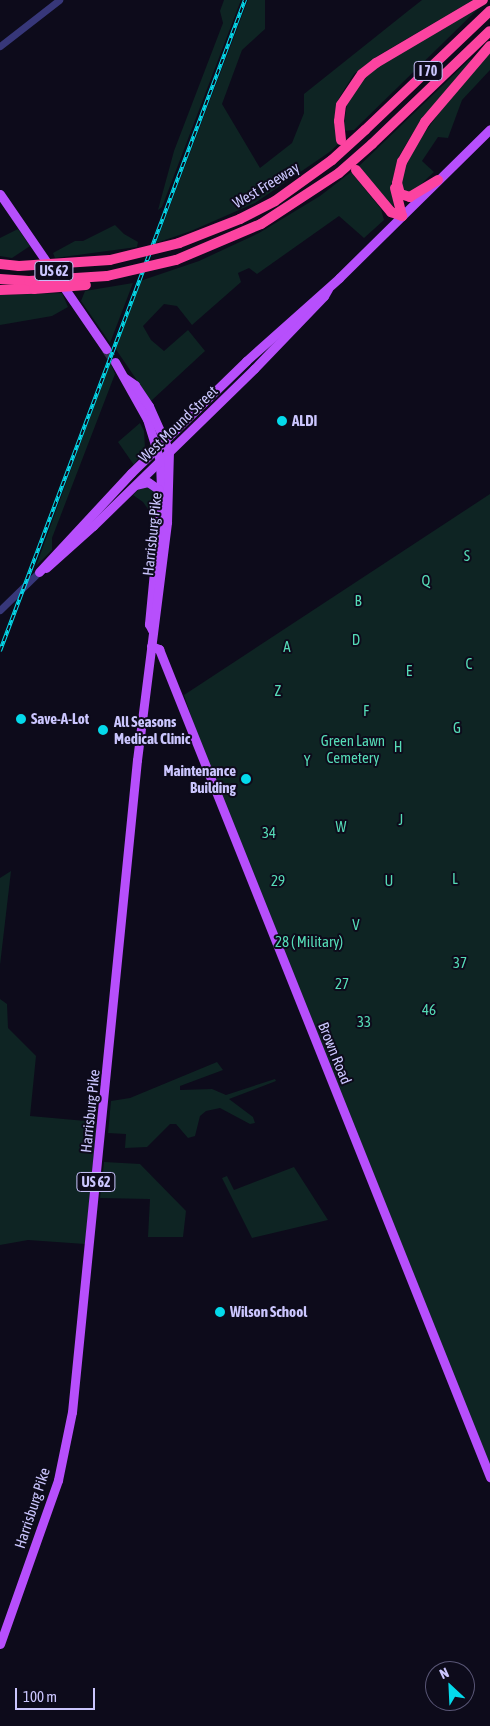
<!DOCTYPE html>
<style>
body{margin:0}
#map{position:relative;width:490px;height:1726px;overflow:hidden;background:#0d0b1b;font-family:"Asap Condensed",sans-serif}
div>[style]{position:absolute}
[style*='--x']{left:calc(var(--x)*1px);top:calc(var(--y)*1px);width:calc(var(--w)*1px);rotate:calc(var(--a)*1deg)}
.green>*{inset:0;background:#0e2423}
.major-tunnel>*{height:9px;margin-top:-4.5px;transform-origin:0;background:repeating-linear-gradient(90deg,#333048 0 9px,transparent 0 13.5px)}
.minor>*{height:7px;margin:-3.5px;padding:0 3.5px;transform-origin:3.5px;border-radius:3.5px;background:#373779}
.major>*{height:9px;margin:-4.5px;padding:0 4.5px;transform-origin:4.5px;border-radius:4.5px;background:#b74ffc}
.highway>*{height:10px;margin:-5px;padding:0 5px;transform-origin:5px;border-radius:5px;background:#fc43a0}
.rail>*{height:4px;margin-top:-2px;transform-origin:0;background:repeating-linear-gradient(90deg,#0d0b1b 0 5.5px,#04daeb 0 11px);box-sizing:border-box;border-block:1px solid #04daeb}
.highway-bridge>*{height:10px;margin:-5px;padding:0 5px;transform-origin:5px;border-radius:5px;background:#fc43a0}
.dots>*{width:14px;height:14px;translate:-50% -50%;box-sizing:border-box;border:2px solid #0d0b1b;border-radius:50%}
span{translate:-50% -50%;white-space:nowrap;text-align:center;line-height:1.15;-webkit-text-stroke:4px #0d0b1b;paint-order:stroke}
.shield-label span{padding:1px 4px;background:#0d0b1b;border:1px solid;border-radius:4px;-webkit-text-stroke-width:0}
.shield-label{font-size:14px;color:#cbc6fe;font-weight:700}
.street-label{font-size:15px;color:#cbc6fe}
.poi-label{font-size:15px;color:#cbc6fe;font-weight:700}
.left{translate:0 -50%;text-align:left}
.right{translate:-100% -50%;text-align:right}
.park-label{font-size:15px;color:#55dbb6}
.north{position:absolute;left:425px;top:1661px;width:50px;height:50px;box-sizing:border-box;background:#0d0b1b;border:1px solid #595676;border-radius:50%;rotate:335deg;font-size:14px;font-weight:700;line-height:20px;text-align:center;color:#cbc6fe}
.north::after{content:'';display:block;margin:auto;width:18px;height:22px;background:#04daeb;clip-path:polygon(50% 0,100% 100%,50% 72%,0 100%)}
.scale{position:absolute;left:15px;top:1688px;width:80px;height:22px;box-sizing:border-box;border:2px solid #cbc6fe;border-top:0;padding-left:6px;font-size:15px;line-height:18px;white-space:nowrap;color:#cbc6fe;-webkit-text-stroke:4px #0d0b1b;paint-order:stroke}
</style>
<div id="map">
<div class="green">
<div style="clip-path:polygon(224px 0,241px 0,162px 207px,158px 210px,174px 151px,223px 23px,220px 11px)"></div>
<div style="clip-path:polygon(248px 0,265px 0,265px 29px,242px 50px,222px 104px,260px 168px,292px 143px,304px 113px,304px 94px,408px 11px,422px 0,473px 0,379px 55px,354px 74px,339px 98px,334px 120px,338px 144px,331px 151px,255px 203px,191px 231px,156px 243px)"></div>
<div style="clip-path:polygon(486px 1px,354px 130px,343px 131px,348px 98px,365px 75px)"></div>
<div style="clip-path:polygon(490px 52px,490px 70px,462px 100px,448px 138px,438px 137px,422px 161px,434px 172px,416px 189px,409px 193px,401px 190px,401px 176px,413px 149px,447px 102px)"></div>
<div style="clip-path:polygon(470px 59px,472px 61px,414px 131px,399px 156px,391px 186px,394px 207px,358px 167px)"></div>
<div style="clip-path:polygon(351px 172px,381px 209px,384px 220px,364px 238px,339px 216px,257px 274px,249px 268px,238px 273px,241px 282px,192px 325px,177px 306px,164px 304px,143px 326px,151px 340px,164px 351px,188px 330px,205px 351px,151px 401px,115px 348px,140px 281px,199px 261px,259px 233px,320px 196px)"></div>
<div style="clip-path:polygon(115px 225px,124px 234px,138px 242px,137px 247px,55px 258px,53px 253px,75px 241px,83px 241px)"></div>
<div style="clip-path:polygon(18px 229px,30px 246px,12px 258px,0 256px,0 238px)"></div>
<div style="clip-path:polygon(133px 283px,110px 343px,81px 301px,85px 291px)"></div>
<div style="clip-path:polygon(62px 293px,68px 307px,52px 316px,0 325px,0 295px)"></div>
<div style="clip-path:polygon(110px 362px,115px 374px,52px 538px,52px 550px,36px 566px)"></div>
<div style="clip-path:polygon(140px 423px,144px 431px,145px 448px,134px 465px,118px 442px)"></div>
<div style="clip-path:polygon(149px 485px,158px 497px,155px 519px,143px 502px,133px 495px,140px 488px)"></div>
<div style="clip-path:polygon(490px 494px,490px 1468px,200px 743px,184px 695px)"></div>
<div style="clip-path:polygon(11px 871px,0 965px,0 878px)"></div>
<div style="clip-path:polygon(0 999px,7px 1004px,8px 1028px,36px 1056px,30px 1116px,97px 1122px,85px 1244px,28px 1240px,0 1245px)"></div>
<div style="clip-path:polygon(217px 1062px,223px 1070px,180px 1086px,180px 1090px,212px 1089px,226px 1095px,275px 1079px,276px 1081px,229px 1099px,253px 1117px,255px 1123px,250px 1124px,220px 1108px,206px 1111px,200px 1116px,195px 1136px,188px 1138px,176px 1124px,170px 1124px,147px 1147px,125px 1148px,126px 1134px,108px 1133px,111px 1101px,130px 1098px)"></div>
<div style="clip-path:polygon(104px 1162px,140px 1164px,186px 1211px,183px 1237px,148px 1237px,150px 1199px,100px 1198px)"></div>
<div style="clip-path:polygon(294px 1167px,328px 1220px,252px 1238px,222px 1178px,227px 1176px,234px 1190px)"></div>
</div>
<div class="major-tunnel">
<div style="--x:106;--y:349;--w:16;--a:55"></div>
</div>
<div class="minor">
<div style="--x:0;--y:46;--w:75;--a:-37.9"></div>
<div style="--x:0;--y:610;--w:54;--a:-44.3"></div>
</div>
<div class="major">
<div style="--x:0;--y:194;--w:188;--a:55.6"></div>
<div style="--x:115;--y:362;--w:65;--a:60.7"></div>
<div style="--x:147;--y:419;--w:44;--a:72.8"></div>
<div style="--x:160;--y:461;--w:38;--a:88"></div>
<div style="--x:161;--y:499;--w:126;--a:95.5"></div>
<div style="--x:149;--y:624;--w:7;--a:63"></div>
<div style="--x:136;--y:485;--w:12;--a:-14"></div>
<div style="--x:148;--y:482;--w:12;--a:35"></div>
<div style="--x:158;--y:489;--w:7;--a:74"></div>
<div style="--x:46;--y:568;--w:63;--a:-41.8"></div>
<div style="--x:93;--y:526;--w:225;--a:-44.3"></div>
<div style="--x:254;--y:369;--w:101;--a:-46.2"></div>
<div style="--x:324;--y:296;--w:8;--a:-60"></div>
<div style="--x:39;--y:572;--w:135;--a:-47.1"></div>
<div style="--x:131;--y:473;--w:161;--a:-44.2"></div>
<div style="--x:246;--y:361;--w:125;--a:-41.7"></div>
<div style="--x:339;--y:278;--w:212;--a:-44.6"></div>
<div style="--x:151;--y:646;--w:9;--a:21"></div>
<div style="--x:159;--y:649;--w:892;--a:68.21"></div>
<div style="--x:0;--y:1644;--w:174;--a:-70.5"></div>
<div style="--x:58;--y:1480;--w:69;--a:-78.4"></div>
<div style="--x:72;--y:1412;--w:655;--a:-84.31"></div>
<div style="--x:137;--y:760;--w:240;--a:-82.8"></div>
<div style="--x:167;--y:522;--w:71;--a:-88.4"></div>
<div style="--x:169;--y:451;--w:49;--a:-114"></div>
<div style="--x:149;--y:406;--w:25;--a:-124"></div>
<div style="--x:135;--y:385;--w:12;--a:-145"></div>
</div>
<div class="highway">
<div style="--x:365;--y:130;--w:173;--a:-43.6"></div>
<div style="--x:341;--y:140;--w:19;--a:-96"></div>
<div style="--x:339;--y:121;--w:16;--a:-83"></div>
<div style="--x:341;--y:105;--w:37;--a:-56"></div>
<div style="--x:362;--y:74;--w:18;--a:-38"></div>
<div style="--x:376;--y:63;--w:124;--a:-30.5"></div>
<div style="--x:372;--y:144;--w:163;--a:-43.8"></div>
<div style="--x:356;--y:170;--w:55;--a:50.2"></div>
<div style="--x:391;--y:212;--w:12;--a:20"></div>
<div style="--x:438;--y:180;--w:33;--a:149"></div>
<div style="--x:410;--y:197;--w:10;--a:-163"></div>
<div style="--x:400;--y:194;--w:11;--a:-105"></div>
<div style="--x:397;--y:183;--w:22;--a:-77"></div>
<div style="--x:402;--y:162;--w:46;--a:-60.1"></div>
<div style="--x:425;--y:122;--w:100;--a:-49.5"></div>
<div style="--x:395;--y:188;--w:29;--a:76"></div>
<div style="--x:179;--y:243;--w:66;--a:-21.5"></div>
<div style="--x:240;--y:219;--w:39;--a:-27"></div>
<div style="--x:275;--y:201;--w:70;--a:-35.7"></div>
<div style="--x:176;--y:260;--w:92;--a:-23"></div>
<div style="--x:261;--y:224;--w:93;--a:-33.2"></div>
<div style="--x:0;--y:264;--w:19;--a:6"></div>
<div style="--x:0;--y:279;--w:29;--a:4"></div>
<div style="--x:0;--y:290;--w:34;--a:-2"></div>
</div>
<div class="rail">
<div style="--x:0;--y:651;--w:696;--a:-69.38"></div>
</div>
<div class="highway-bridge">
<div style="--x:332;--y:160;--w:45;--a:-42.3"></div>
<div style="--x:339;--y:173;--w:44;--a:-41.3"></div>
<div style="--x:19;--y:266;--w:91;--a:-3.8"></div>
<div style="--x:110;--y:260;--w:71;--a:-13.8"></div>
<div style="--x:29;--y:281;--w:78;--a:-3.7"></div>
<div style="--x:107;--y:276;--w:71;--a:-13.1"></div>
<div style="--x:34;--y:289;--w:52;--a:-4.4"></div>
</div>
<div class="dots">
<div style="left:282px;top:421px;background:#04daeb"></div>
<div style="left:21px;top:719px;background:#04daeb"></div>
<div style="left:103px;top:730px;background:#04daeb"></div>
<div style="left:246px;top:779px;background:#04daeb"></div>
<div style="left:220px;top:1312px;background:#04daeb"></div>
</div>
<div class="shield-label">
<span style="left:428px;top:71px">I 70</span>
<span style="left:54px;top:271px">US 62</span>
<span style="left:96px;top:1182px">US 62</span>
</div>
<div class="street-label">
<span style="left:266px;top:185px;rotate:-31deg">West Freeway</span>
<span style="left:178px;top:424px;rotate:-44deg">West Mound Street</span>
<span style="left:152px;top:534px;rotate:-84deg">Harrisburg Pike</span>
<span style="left:335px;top:1053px;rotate:68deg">Brown Road</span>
<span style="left:90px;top:1111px;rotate:-84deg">Harrisburg Pike</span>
<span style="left:32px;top:1508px;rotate:-72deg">Harrisburg Pike</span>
</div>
<div class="poi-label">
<span class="left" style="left:292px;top:421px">ALDI</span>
<span class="left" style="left:31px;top:719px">Save-A-Lot</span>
<span class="left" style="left:114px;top:730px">All Seasons<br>Medical Clinic</span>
<span class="right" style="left:236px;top:779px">Maintenance<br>Building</span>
<span class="left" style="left:230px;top:1312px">Wilson School</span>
</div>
<div class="park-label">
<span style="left:467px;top:556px">S</span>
<span style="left:426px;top:581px">Q</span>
<span style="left:358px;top:601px">B</span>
<span style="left:356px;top:640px">D</span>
<span style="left:287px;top:647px">A</span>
<span style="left:469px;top:664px">C</span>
<span style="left:409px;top:671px">E</span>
<span style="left:278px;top:691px">Z</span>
<span style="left:366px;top:711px">F</span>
<span style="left:457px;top:728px">G</span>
<span style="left:353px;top:749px">Green Lawn<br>Cemetery</span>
<span style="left:398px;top:747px">H</span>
<span style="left:307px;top:761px">Y</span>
<span style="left:401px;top:820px">J</span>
<span style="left:341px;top:827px">W</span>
<span style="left:269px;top:833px">34</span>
<span style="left:455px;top:879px">L</span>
<span style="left:278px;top:881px">29</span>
<span style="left:389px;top:881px">U</span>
<span style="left:356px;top:925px">V</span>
<span style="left:309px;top:942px">28 ( Military)</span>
<span style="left:460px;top:963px">37</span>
<span style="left:342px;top:984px">27</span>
<span style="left:429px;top:1010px">46</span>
<span style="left:364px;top:1022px">33</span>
</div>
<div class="north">N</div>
<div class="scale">100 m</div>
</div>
